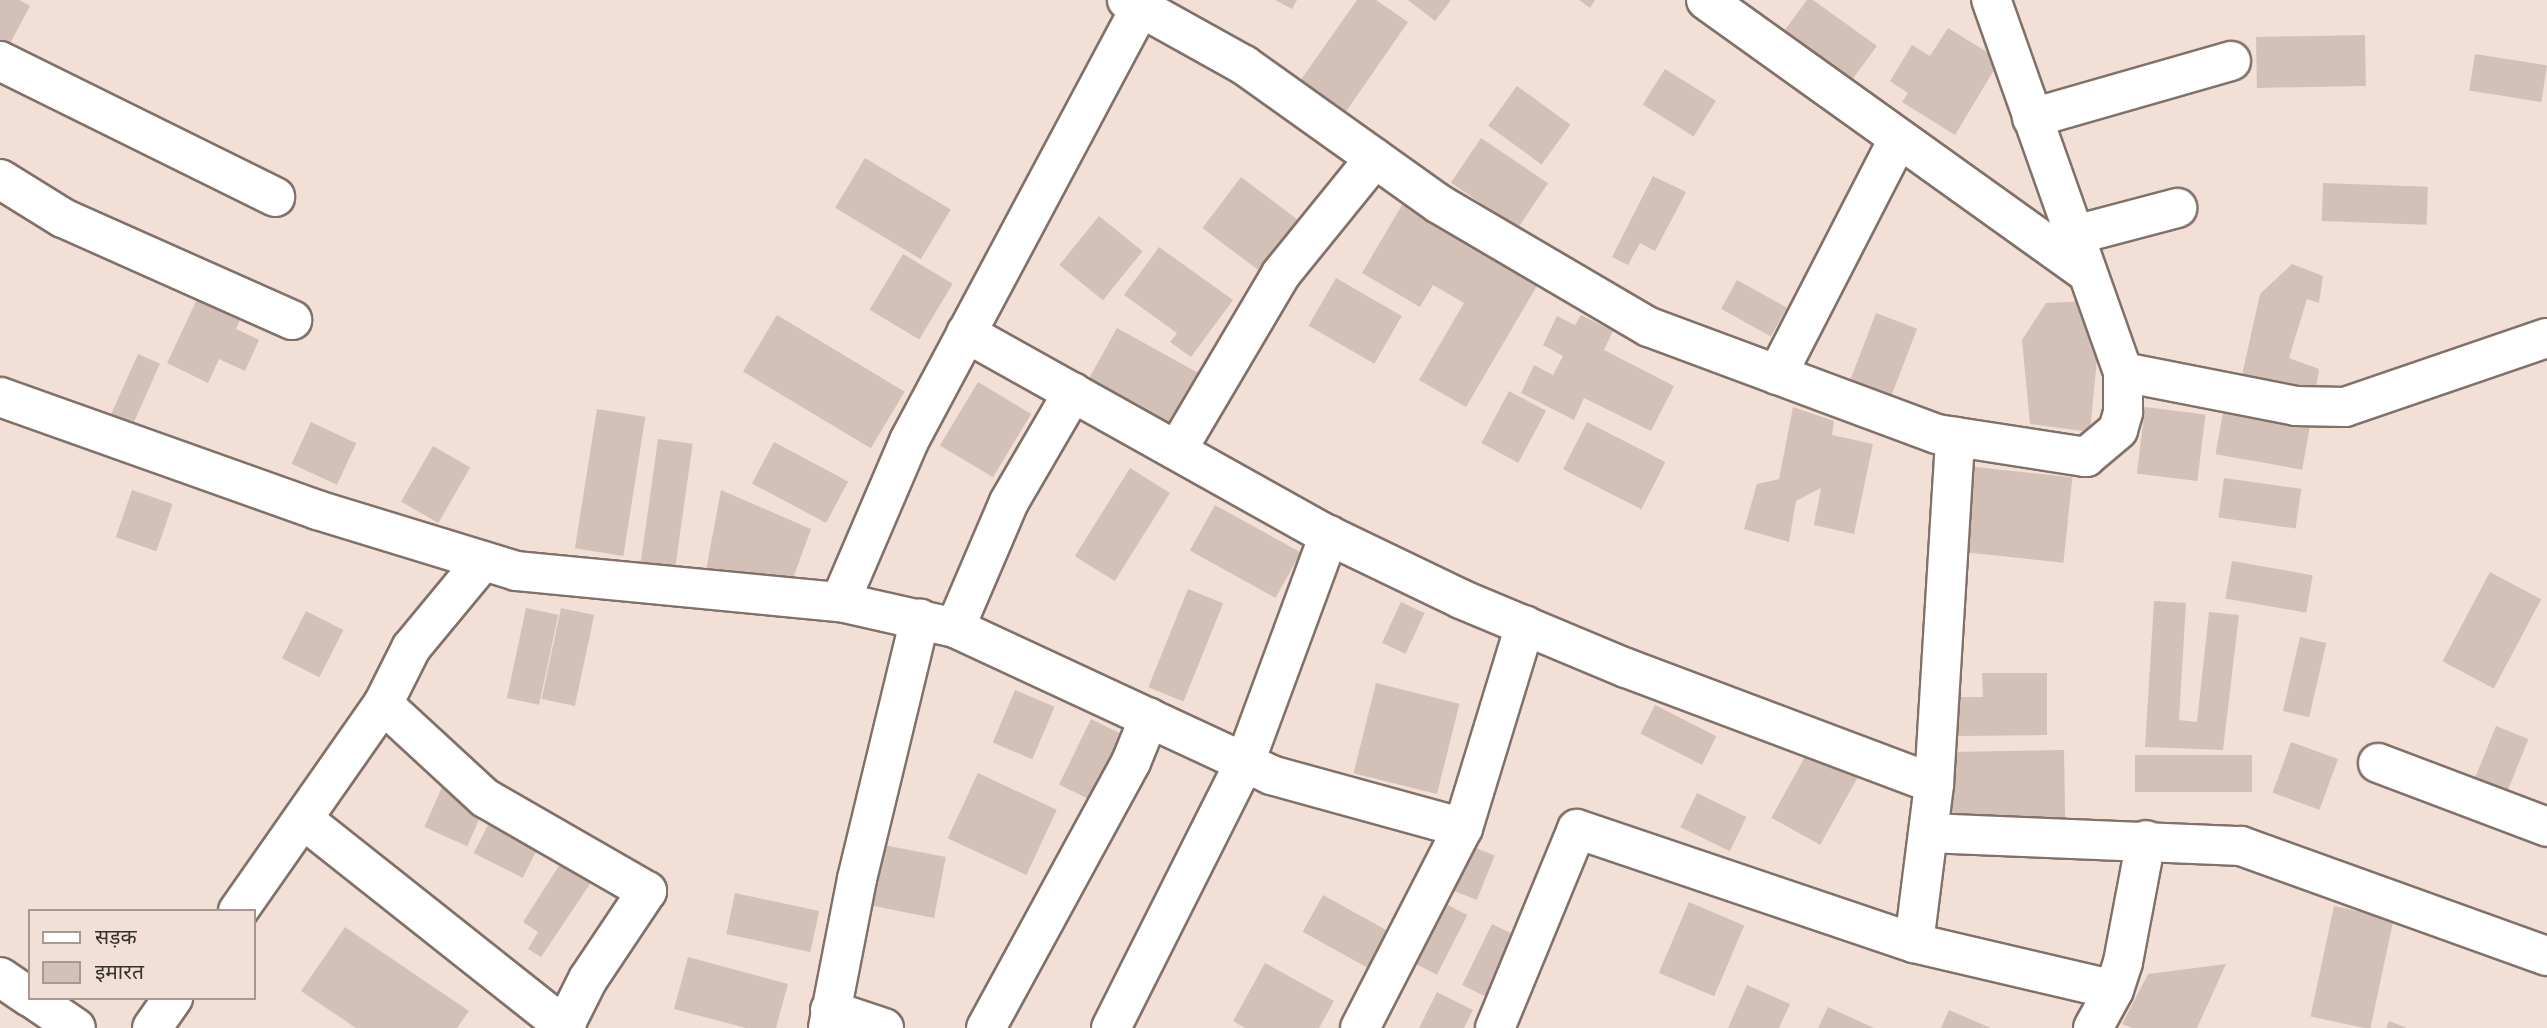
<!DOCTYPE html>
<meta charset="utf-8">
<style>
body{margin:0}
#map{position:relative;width:2547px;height:1028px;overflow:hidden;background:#f2e0d6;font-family:"Golos Text","Noto Sans Devanagari",sans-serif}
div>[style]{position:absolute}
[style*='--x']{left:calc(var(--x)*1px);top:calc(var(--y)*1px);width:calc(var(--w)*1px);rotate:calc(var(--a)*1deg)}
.building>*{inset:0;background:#d3c1b7;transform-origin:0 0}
.roads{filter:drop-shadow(2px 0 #817269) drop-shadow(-2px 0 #817269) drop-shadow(0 2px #817269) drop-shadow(0 -2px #817269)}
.minor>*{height:38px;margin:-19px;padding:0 19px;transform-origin:19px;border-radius:19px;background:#fff}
span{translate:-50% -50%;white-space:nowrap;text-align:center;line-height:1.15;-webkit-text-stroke:6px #f2e0d6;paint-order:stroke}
.legend{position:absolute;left:28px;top:909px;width:228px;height:91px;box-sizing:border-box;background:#f2e0d6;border:2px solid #a79992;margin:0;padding:9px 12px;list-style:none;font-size:21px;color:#362f2b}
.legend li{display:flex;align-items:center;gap:14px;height:35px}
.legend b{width:35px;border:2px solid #a79992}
</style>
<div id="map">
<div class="building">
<div style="clip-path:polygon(0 0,19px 0,30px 6px,7px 49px,0 45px)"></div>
<div style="clip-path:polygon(1275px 0,1297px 0,1292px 9px)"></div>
<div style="clip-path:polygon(1357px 0,1376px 0,1408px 22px,1345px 113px,1300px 81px)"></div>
<div style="clip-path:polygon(1408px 0,1451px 0,1435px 21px)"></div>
<div style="clip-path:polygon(1579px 0,1595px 0,1590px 8px)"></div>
<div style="clip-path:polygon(1807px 0,1813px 0,1877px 46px,1846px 88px,1779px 38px)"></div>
<div style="clip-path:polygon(1948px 28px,2000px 60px,1955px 135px,1902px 102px,1908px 93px,1890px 81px,1912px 45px,1930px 56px)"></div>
<div style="left:2365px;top:35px;width:51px;height:109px;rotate:89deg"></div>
<div style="left:2475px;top:54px;width:73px;height:37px;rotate:9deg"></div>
<div style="left:1665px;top:69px;width:60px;height:42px;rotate:32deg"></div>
<div style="left:1517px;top:86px;width:66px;height:49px;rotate:36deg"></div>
<div style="left:1481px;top:138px;width:81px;height:54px;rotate:34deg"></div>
<div style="left:865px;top:158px;width:100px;height:58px;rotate:31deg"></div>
<div style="clip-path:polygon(1653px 176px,1686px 192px,1655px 251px,1640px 243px,1628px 265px,1612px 257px)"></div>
<div style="left:1241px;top:177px;width:78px;height:64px;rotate:37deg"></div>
<div style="left:2323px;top:183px;width:105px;height:38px;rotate:2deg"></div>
<div style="clip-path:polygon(1409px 193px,1545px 272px,1466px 407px,1419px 380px,1464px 303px,1433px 285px,1420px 307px,1362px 273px)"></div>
<div style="left:1099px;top:216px;width:56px;height:63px;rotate:39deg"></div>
<div style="clip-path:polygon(1159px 247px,1233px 300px,1191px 357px,1170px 342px,1177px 333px,1124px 295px)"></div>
<div style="left:903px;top:254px;width:58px;height:65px;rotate:31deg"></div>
<div style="clip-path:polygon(2292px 264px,2323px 276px,2319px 303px,2307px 299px,2289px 358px,2319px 369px,2315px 396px,2241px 380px,2260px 294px)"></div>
<div style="left:1336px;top:278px;width:76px;height:55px;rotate:30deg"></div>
<div style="left:1737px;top:280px;width:57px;height:33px;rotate:29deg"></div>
<div style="clip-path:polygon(200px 293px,243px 313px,236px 329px,259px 340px,245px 371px,219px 359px,208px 383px,167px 363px)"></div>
<div style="clip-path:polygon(2085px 301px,2098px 348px,2090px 432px,2030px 424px,2022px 340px,2046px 303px)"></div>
<div style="left:1876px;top:313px;width:44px;height:81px;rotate:21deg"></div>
<div style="left:777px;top:315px;width:149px;height:66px;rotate:31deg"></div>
<div style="clip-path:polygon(1581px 315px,1613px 331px,1604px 350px,1674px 386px,1651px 431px,1584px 398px,1574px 420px,1521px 393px,1534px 365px,1553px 375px,1563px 356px,1543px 345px,1557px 316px,1575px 325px)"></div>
<div style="left:1117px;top:328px;width:95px;height:65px;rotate:29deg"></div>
<div style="left:138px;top:354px;width:24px;height:71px;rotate:24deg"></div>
<div style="left:978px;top:382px;width:62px;height:74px;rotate:31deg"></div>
<div style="left:1509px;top:391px;width:42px;height:59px;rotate:28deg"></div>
<div style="clip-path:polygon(1793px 407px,1834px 421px,1832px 435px,1873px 444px,1854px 534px,1814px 525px,1821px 488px,1796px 501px,1789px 542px,1744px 529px,1757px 484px,1779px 479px)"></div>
<div style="left:2145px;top:407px;width:61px;height:67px;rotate:7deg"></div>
<div style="left:597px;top:409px;width:49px;height:141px;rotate:9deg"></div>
<div style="left:2223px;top:412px;width:88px;height:43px;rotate:10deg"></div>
<div style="left:311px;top:422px;width:50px;height:46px;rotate:25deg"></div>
<div style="left:1587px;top:422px;width:88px;height:53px;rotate:27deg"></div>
<div style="left:658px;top:439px;width:35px;height:124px;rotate:8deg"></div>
<div style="left:774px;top:442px;width:84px;height:47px;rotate:28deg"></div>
<div style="left:433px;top:446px;width:43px;height:64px;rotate:30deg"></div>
<div style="left:1966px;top:466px;width:107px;height:86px;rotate:6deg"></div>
<div style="left:1130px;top:468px;width:47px;height:104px;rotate:32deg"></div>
<div style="left:2224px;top:478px;width:78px;height:40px;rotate:8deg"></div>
<div style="left:132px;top:490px;width:43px;height:50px;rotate:19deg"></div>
<div style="clip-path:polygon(721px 490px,811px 529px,791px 584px,705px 576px)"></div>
<div style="left:1215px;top:505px;width:98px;height:52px;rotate:29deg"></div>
<div style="left:2232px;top:561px;width:82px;height:38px;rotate:10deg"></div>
<div style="left:2490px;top:572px;width:58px;height:101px;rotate:28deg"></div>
<div style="left:1188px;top:589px;width:38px;height:106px;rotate:22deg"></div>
<div style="clip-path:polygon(2154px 601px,2186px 603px,2179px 720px,2197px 722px,2209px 612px,2239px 615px,2223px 750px,2145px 747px)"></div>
<div style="left:1401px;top:602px;width:26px;height:45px;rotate:25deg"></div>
<div style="left:526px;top:608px;width:33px;height:92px;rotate:12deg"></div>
<div style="left:561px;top:608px;width:34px;height:93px;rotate:12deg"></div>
<div style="left:306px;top:611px;width:42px;height:53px;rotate:27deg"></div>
<div style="left:2300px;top:637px;width:27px;height:76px;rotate:13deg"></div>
<div style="clip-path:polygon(1982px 673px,2047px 673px,2047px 735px,1958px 736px,1958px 697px,1983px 697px)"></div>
<div style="left:1376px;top:683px;width:86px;height:93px;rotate:14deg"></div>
<div style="left:1015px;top:690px;width:43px;height:57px;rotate:23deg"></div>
<div style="left:1655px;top:705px;width:69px;height:32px;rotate:27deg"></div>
<div style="left:1091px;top:719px;width:41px;height:73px;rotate:26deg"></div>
<div style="left:2496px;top:726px;width:35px;height:66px;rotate:22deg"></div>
<div style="left:2291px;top:742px;width:50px;height:54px;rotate:20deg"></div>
<div style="left:1811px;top:746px;width:56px;height:82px;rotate:29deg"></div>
<div style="left:2064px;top:750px;width:76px;height:116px;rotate:89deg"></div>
<div style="left:2252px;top:755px;width:37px;height:117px;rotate:90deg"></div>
<div style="left:978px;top:773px;width:87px;height:72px;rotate:25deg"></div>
<div style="left:443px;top:785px;width:47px;height:46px;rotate:24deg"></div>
<div style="left:1697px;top:793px;width:55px;height:38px;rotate:26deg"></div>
<div style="left:495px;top:811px;width:55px;height:47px;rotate:27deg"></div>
<div style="left:1466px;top:844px;width:31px;height:48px;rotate:22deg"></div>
<div style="left:884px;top:845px;width:63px;height:62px;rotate:11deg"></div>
<div style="clip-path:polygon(562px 861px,592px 881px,541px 957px,528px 949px,538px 932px,523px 922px)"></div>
<div style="left:735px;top:893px;width:86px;height:42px;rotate:12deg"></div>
<div style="left:1323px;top:895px;width:81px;height:42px;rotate:29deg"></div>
<div style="left:1438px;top:900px;width:33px;height:67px;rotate:27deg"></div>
<div style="left:1689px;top:902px;width:60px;height:77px;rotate:23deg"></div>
<div style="left:2334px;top:906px;width:61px;height:113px;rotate:12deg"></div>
<div style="left:1492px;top:924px;width:32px;height:68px;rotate:26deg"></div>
<div style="clip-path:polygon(345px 927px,469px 1011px,457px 1028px,356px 1028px,301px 991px)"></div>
<div style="clip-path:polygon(688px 957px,788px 984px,776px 1028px,746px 1028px,674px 1009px)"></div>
<div style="clip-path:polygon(1265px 963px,1334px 1001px,1319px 1028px,1245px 1028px,1233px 1021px)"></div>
<div style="clip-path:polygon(2226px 964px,2197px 1028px,2132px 1028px,2122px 1024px,2148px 974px)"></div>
<div style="clip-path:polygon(1747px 985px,1790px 1004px,1779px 1028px,1728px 1028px)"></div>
<div style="clip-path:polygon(1437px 992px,1473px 1010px,1464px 1028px,1419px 1028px)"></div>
<div style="clip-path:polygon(1828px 1007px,1874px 1028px,1818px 1028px)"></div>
<div style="clip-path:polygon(1949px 1010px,1991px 1028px,1941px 1028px)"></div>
<div style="clip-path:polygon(2389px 1021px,2407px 1028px,2386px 1028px)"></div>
</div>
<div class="roads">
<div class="minor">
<div style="--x:1127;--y:0;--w:134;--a:29.1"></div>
<div style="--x:1244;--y:65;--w:239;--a:35.5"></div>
<div style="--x:1439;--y:204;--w:243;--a:30.4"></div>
<div style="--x:1649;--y:327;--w:307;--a:20.4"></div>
<div style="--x:1937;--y:434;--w:151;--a:8.8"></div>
<div style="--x:2086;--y:457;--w:42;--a:-40.2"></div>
<div style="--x:2118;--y:430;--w:19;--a:-74"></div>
<div style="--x:2123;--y:412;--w:40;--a:-90"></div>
<div style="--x:2123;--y:372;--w:395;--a:-109.5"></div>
<div style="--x:1706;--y:0;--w:466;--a:35.6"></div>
<div style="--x:0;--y:61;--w:307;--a:26.3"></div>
<div style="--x:2032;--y:118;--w:207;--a:-16"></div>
<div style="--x:0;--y:179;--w:74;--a:31.8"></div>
<div style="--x:63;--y:218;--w:251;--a:24"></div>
<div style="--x:2071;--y:236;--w:110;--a:-14.8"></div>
<div style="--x:966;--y:333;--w:406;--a:29.2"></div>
<div style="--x:1320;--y:531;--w:157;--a:25.7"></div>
<div style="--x:1461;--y:599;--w:179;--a:22.7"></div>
<div style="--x:1626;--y:668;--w:329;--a:20.6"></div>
<div style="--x:2123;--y:372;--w:176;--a:11.1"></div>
<div style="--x:2296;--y:406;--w:49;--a:1.2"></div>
<div style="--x:2345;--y:407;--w:213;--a:-18.9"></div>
<div style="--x:1777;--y:375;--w:264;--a:-62.8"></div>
<div style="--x:0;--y:397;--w:337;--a:19.6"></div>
<div style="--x:317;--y:510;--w:208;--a:17"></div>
<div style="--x:516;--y:571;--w:325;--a:5.5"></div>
<div style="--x:840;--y:602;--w:118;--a:12.7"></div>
<div style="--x:955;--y:628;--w:349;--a:24.9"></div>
<div style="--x:1271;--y:775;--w:199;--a:15.4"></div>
<div style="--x:1177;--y:450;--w:204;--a:-59.4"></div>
<div style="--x:1281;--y:274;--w:149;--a:-51"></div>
<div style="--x:840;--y:602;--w:175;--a:-66.8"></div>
<div style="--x:909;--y:441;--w:492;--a:-61.9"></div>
<div style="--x:955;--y:628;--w:137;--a:-66.8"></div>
<div style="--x:1009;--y:502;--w:127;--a:-59.8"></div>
<div style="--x:383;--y:704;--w:139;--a:42.7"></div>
<div style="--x:485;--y:798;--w:187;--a:29.9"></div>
<div style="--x:647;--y:891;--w:106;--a:123.8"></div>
<div style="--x:588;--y:979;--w:54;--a:116.6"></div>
<div style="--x:2378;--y:763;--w:181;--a:20.7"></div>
<div style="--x:304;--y:820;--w:335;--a:38.4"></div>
<div style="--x:1929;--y:833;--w:312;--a:2.4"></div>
<div style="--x:2241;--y:846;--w:325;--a:19.8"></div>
<div style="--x:238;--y:911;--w:253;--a:-55"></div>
<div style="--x:383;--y:704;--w:63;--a:-63.4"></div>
<div style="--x:411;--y:648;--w:113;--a:-50.4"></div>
<div style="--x:1914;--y:943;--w:160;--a:-82.8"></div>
<div style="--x:1934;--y:784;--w:348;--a:-86.5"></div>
<div style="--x:0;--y:977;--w:36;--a:34"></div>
<div style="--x:32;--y:998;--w:53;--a:34.3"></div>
<div style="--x:830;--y:1010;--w:57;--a:18.4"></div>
<div style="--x:152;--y:1028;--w:37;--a:-55"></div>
<div style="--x:828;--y:1028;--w:152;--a:-79"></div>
<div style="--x:857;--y:879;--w:268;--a:-76.4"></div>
<div style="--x:986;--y:1028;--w:303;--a:-61.4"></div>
<div style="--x:1131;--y:762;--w:48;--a:-67.8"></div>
<div style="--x:1111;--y:1028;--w:298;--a:-63.3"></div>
<div style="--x:1245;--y:762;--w:242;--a:-69.7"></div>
<div style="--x:1360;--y:1028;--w:225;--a:-62.8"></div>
<div style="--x:1463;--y:828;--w:212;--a:-73"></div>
<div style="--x:1495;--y:1028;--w:215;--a:-67.6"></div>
<div style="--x:1577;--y:829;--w:356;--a:18.7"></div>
<div style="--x:1914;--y:943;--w:205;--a:13.2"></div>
<div style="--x:2093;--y:1028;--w:43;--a:-61.1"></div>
<div style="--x:2114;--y:990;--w:29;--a:-72"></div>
<div style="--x:2123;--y:962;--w:124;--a:-79.3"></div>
</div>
</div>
<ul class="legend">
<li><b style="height:9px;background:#fff"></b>सड़क</li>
<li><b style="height:19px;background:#d3c1b7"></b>इमारत</li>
</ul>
</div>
